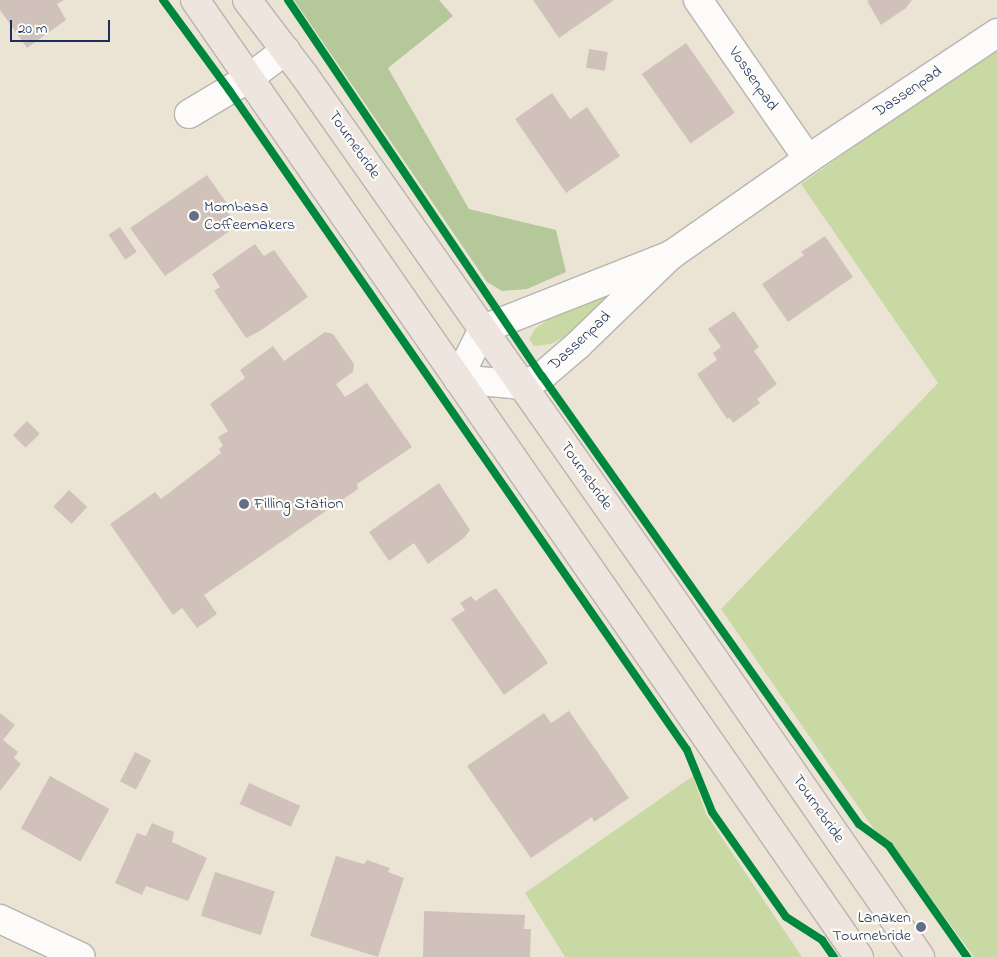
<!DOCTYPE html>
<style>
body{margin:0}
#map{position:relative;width:997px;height:957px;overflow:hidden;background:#ebe4d5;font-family:"Indie Flower",sans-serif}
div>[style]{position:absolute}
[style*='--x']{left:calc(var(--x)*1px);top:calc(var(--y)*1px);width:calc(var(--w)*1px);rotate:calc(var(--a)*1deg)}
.green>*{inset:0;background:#c8d9a3}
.forest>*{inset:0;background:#b5c89a}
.building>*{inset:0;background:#d0c2ba;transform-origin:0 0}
.roads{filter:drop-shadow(1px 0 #b7b4b0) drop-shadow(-1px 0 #b7b4b0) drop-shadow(0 1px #b7b4b0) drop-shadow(0 -1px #b7b4b0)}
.minor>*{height:28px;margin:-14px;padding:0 14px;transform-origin:14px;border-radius:14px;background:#fcfbf9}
.major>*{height:28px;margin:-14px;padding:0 14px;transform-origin:14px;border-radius:14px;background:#eee6de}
.cycleway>*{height:8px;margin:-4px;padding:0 4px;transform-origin:4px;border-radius:4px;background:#00873e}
.dots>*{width:14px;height:14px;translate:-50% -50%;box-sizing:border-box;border:2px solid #fdfcf7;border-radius:50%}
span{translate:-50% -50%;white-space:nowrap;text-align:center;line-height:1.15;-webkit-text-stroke:4.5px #fdfcf7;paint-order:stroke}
.street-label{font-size:16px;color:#1b2f5e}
.poi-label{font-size:16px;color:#1b2f5e}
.left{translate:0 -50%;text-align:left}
.right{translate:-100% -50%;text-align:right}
.scale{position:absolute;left:10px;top:20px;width:100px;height:22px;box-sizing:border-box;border:2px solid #1b2f5e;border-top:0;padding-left:6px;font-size:15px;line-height:18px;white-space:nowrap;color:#1b2f5e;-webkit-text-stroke:4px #fdfcf7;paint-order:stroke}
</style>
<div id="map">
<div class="green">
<div style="clip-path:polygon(997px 46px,997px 957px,974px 957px,892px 845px,873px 828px,721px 609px,938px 383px,801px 184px)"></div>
<div style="clip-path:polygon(612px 291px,613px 297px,574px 332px,551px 344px,534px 346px,529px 339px,535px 329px,556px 314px)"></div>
<div style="clip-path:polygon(693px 776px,706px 814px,802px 957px,565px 957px,525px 893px)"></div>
</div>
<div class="forest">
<div style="clip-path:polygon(294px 0,439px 0,453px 16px,388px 68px,469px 209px,556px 230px,566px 272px,527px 289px,502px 291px,487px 282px)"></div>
</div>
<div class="building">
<div style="clip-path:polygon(0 0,64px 0,57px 4px,66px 20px,27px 48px,0 10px)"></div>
<div style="clip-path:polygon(533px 0,614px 0,559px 38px)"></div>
<div style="clip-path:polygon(869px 0,912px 0,906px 8px,881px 25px,867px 1px)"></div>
<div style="left:686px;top:43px;width:85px;height:54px;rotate:55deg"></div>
<div style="left:589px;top:49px;width:19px;height:19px;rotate:9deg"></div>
<div style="clip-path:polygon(552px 93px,570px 119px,587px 107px,620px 156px,566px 193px,515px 119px)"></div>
<div style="clip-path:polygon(207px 175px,230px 208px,227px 211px,237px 226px,165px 276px,130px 228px)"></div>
<div style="left:120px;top:227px;width:30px;height:14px;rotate:56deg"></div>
<div style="clip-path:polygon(825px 236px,853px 277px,788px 322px,762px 284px,804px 255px,801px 252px)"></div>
<div style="clip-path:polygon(255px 244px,264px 256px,274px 250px,308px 297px,260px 331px,246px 338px,214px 291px,220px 287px,212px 274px)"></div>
<div style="clip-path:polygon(734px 311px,759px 347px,754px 351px,777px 384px,757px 399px,760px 403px,733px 423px,730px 418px,727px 419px,697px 374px,717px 360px,713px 353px,721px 347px,708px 329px)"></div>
<div style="clip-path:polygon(325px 332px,333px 334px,354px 364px,353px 372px,336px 384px,345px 397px,367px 383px,412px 447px,357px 484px,358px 489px,204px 595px,217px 614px,197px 628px,182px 608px,173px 615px,110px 524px,155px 492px,161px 499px,221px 453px,219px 449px,223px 446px,218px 437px,228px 431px,210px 404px,245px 378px,240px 370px,273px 346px,284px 361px)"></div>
<div style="left:27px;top:421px;width:18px;height:20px;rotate:45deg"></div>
<div style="clip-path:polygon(439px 483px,470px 530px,464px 538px,428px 564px,414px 543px,389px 561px,369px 532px)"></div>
<div style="left:69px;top:490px;width:25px;height:23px;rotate:43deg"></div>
<div style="clip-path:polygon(496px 588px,548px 663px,504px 695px,451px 619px,465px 610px,460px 603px,471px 596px,475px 601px)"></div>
<div style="clip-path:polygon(569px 711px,629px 798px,594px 822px,592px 817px,531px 858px,467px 766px,544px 713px,551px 723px)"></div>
<div style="clip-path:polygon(0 713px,15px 725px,3px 740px,18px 752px,14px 758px,21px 764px,0 791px)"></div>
<div style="left:135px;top:752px;width:18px;height:33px;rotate:27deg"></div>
<div style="left:50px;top:776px;width:68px;height:60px;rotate:29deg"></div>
<div style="left:249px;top:783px;width:56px;height:23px;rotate:24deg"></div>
<div style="clip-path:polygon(152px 823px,174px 832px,172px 842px,207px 858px,188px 901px,146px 886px,142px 895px,115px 883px,137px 833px,146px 836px)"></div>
<div style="clip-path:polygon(336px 856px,364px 864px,367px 860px,390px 868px,388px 872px,404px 878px,378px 957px,310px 936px)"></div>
<div style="left:215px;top:872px;width:63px;height:46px;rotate:18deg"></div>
<div style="clip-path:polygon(424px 911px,525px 915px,524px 929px,531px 929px,530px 957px,423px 957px)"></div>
</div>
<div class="roads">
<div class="minor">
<div style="--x:698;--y:0;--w:193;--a:55.3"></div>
<div style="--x:189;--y:114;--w:70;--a:-31"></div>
<div style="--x:249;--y:78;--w:46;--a:-37.1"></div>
<div style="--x:671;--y:255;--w:202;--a:158.5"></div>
<div style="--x:483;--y:329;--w:56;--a:116.6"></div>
<div style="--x:458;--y:379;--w:64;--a:5.4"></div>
<div style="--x:522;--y:385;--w:22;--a:-24"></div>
<div style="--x:542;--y:376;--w:48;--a:-40.7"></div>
<div style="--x:578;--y:345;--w:129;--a:-44.1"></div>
<div style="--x:671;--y:255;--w:167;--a:-35"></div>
<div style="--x:808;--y:159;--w:227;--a:-33.7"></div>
<div style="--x:0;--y:919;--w:89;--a:25.1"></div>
</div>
<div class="major">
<div style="--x:195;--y:0;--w:1165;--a:55.25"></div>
<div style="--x:247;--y:0;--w:94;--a:52.8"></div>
<div style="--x:304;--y:75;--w:610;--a:54.88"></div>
<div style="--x:655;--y:574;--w:466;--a:55.3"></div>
</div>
</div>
<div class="cycleway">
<div style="--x:163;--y:0;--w:112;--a:53.7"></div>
<div style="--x:229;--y:90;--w:803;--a:55.24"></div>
<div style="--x:687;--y:750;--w:67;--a:68"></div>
<div style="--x:712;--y:812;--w:128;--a:54.8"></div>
<div style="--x:786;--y:917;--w:43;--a:32.6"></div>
<div style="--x:822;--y:940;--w:21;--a:55"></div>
<div style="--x:288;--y:0;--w:454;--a:56"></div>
<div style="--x:542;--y:376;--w:549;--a:54.72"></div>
<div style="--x:859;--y:824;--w:37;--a:36"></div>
<div style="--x:889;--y:846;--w:136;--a:54.9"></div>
</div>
<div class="dots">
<div style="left:194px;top:216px;background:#646e88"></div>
<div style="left:244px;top:504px;background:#646e88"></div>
<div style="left:921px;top:927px;background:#646e88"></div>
</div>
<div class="street-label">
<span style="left:753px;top:79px;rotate:55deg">Vossenpad</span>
<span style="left:908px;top:92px;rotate:-34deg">Dassenpad</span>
<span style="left:354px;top:145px;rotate:55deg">Tournebride</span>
<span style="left:580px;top:341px;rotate:-43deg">Dassenpad</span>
<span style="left:586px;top:476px;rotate:55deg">Tournebride</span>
<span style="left:818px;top:809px;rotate:55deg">Tournebride</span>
</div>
<div class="poi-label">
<span class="left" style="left:204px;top:216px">Mombasa<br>Coffeemakers</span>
<span class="left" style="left:254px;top:504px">Filling Station</span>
<span class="right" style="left:911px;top:927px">Lanaken<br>Tournebride</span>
</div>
<div class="scale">20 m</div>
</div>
